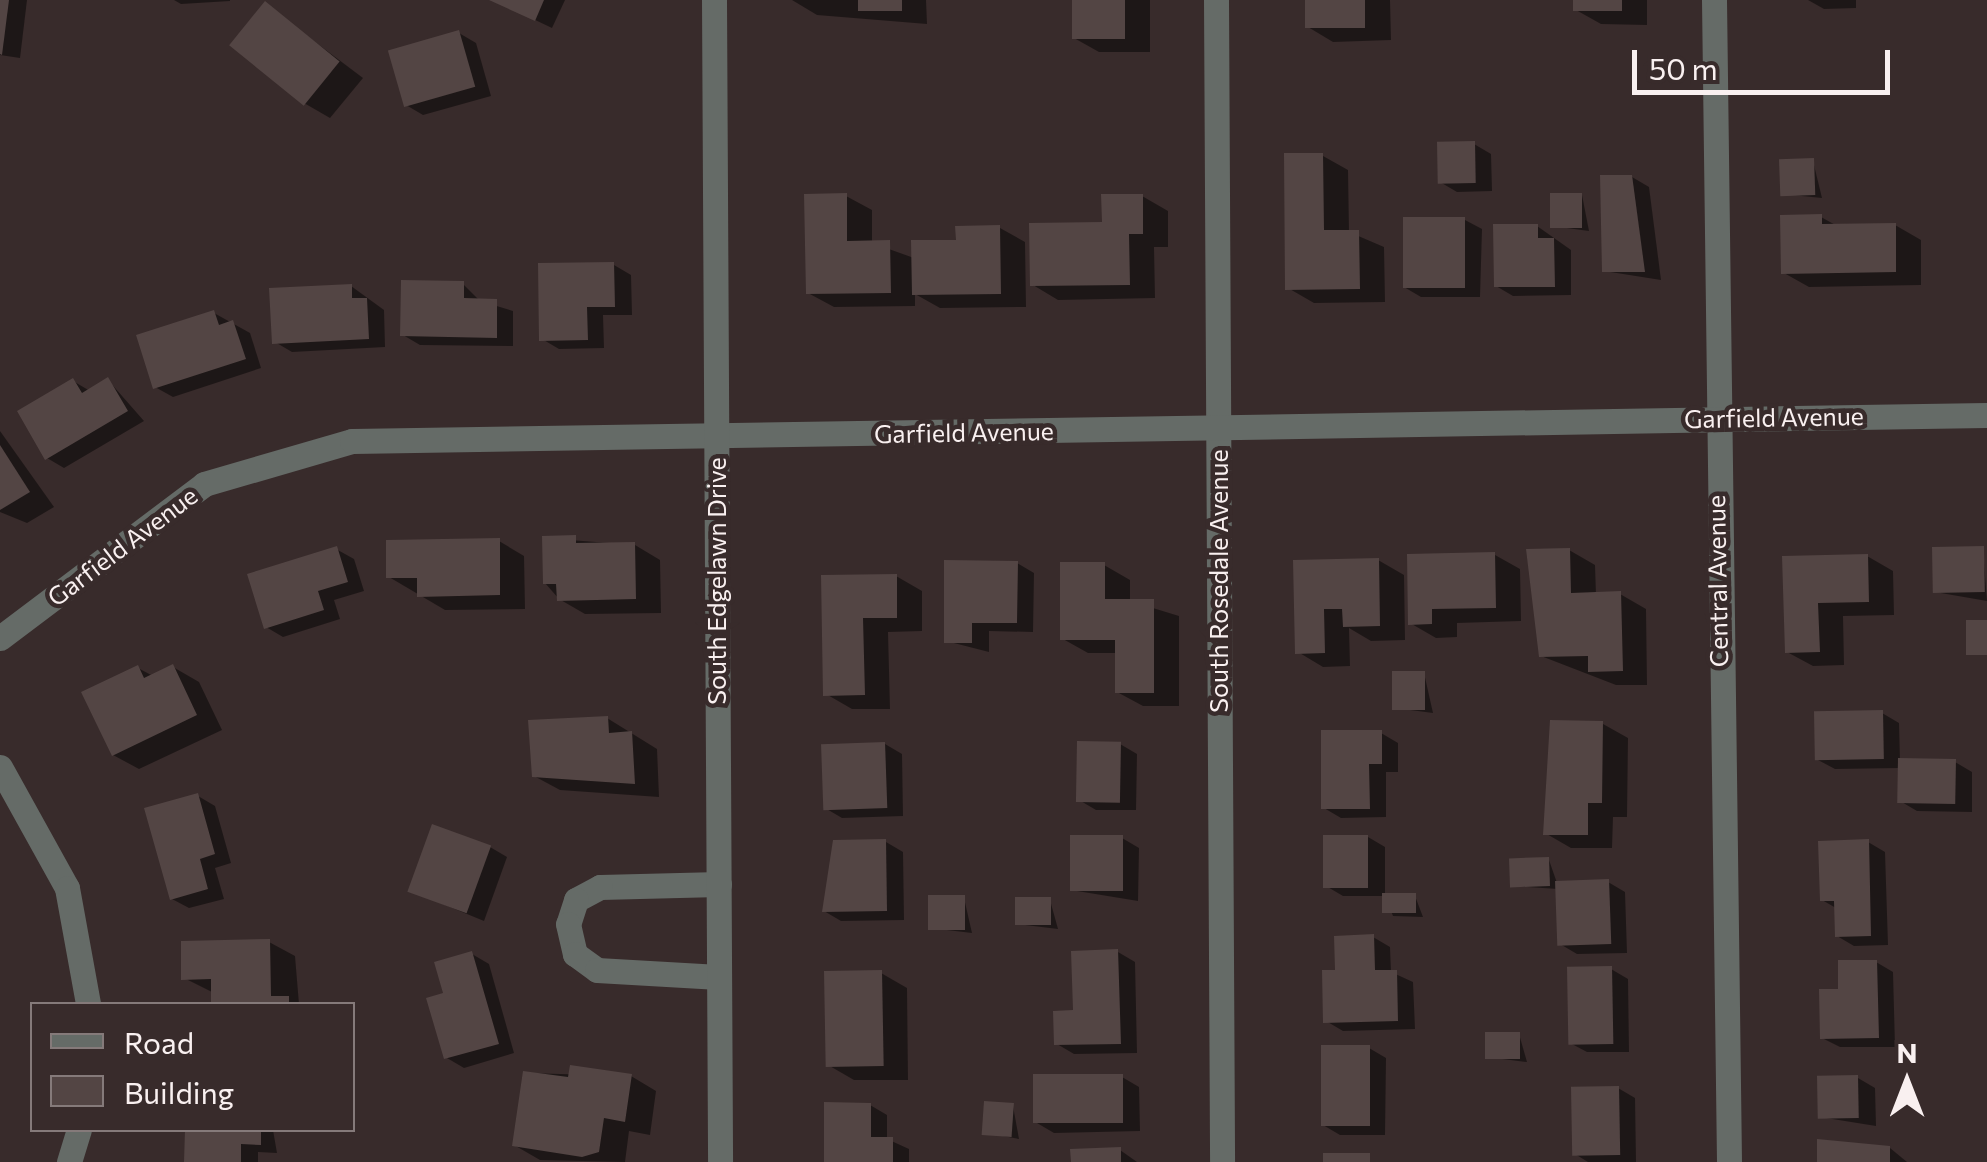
<!DOCTYPE html>
<style>
body{margin:0}
#map{position:relative;width:1987px;height:1162px;overflow:hidden;background:#382b2b;font-family:Commissioner,sans-serif}
div>[style]{position:absolute}
[style*='--x']{left:calc(var(--x)*1px);top:calc(var(--y)*1px);width:calc(var(--w)*1px);rotate:calc(var(--a)*1deg)}
.shadow>*{inset:0;background:#0007}
.building>*{inset:0;background:#534544;transform-origin:0 0}
.minor>*{height:25px;margin:-12.5px;padding:0 12.5px;transform-origin:12.5px;border-radius:12.5px;background:#656b67}
.tertiary>*{height:25px;margin:-12.5px;padding:0 12.5px;transform-origin:12.5px;border-radius:12.5px;background:#656b67}
span{translate:-50% -50%;white-space:nowrap;text-align:center;line-height:1.15;-webkit-text-stroke:9px #382b2b;paint-order:stroke}
.street-label{font-size:25px;color:#f9f0f0}
.legend{position:absolute;left:30px;top:1002px;width:325px;height:130px;box-sizing:border-box;background:#382b2b;border:2px solid #857a7a;margin:0;padding:12px 18px;list-style:none;font-size:30px;color:#f9f0f0}
.legend li{display:flex;align-items:center;gap:20px;height:50px}
.legend b{width:50px;border:2px solid #857a7a}
.north{position:absolute;left:1857px;top:1032px;width:100px;height:100px;-webkit-text-stroke:8px #382b2b;paint-order:stroke;rotate:0deg;font-size:28px;font-weight:700;line-height:40px;text-align:center;color:#f9f0f0}
.north::after{content:'';display:block;margin:auto;width:35px;height:45px;background:#f9f0f0;clip-path:polygon(50% 0,100% 100%,50% 72%,0 100%)}
.scale{position:absolute;left:1632px;top:50px;width:258px;height:45px;box-sizing:border-box;border:5px solid #f9f0f0;border-top:0;padding-left:12px;font-size:30px;line-height:35px;white-space:nowrap;color:#f9f0f0;-webkit-text-stroke:8px #382b2b;paint-order:stroke}
</style>
<div id="map">
<div class="shadow">
<div style="clip-path:polygon(0 0,27px 0,20px 58px,0 55px)"></div>
<div style="clip-path:polygon(174px 0,230px 0,230px 1px,181px 4px)"></div>
<div style="clip-path:polygon(493px 0,565px 0,552px 28px)"></div>
<div style="clip-path:polygon(792px 0,926px 0,927px 24px,817px 15px)"></div>
<div style="clip-path:polygon(1074px 0,1150px 0,1150px 52px,1099px 52px,1074px 38px)"></div>
<div style="clip-path:polygon(1307px 0,1390px 0,1391px 40px,1333px 42px,1308px 27px)"></div>
<div style="clip-path:polygon(1576px 0,1647px 0,1647px 25px,1601px 24px,1576px 10px)"></div>
<div style="clip-path:polygon(1808px 0,1856px 0,1856px 8px,1824px 9px)"></div>
<div style="clip-path:polygon(266px 5px,363px 78px,330px 118px,304px 103px)"></div>
<div style="clip-path:polygon(459px 33px,476px 43px,491px 96px,423px 115px,406px 105px)"></div>
<div style="clip-path:polygon(1474px 144px,1491px 154px,1492px 191px,1457px 192px,1440px 182px)"></div>
<div style="clip-path:polygon(1323px 156px,1348px 170px,1349px 232px,1384px 247px,1385px 302px,1314px 303px,1288px 288px)"></div>
<div style="clip-path:polygon(1813px 161px,1822px 198px,1782px 194px)"></div>
<div style="clip-path:polygon(1632px 177px,1649px 187px,1661px 280px,1604px 271px)"></div>
<div style="clip-path:polygon(1582px 195px,1589px 231px,1552px 226px)"></div>
<div style="clip-path:polygon(846px 196px,872px 210px,872px 243px,914px 258px,1000px 228px,1025px 242px,1026px 307px,940px 308px,915px 294px,915px 306px,834px 307px,808px 293px)"></div>
<div style="clip-path:polygon(1142px 196px,1168px 211px,1168px 247px,1154px 247px,1155px 298px,1058px 300px,1033px 285px)"></div>
<div style="clip-path:polygon(1821px 217px,1839px 227px,1895px 225px,1921px 240px,1921px 285px,1809px 287px,1784px 273px)"></div>
<div style="clip-path:polygon(1465px 220px,1482px 229px,1480px 297px,1421px 297px,1404px 287px)"></div>
<div style="clip-path:polygon(1537px 226px,1571px 250px,1571px 295px,1513px 296px,1496px 286px)"></div>
<div style="clip-path:polygon(614px 265px,631px 275px,632px 315px,603px 315px,604px 348px,559px 349px,542px 339px)"></div>
<div style="clip-path:polygon(463px 284px,480px 301px,513px 311px,513px 346px,420px 345px,403px 335px)"></div>
<div style="clip-path:polygon(351px 286px,384px 310px,385px 347px,292px 352px,275px 342px)"></div>
<div style="clip-path:polygon(214px 313px,250px 333px,261px 368px,173px 397px,155px 387px)"></div>
<div style="clip-path:polygon(108px 380px,144px 421px,64px 468px,47px 458px,73px 381px,90px 391px)"></div>
<div style="clip-path:polygon(0 431px,54px 507px,27px 523px,0 512px)"></div>
<div style="clip-path:polygon(544px 538px,635px 545px,660px 560px,661px 613px,585px 614px,559px 599px,545px 583px)"></div>
<div style="clip-path:polygon(499px 541px,524px 556px,525px 609px,445px 610px,389px 577px)"></div>
<div style="clip-path:polygon(336px 549px,354px 559px,364px 591px,334px 600px,340px 619px,283px 637px,266px 627px)"></div>
<div style="clip-path:polygon(1983px 549px,1987px 601px,1935px 592px)"></div>
<div style="clip-path:polygon(1569px 550px,1595px 565px,1596px 595px,1620px 594px,1646px 609px,1647px 685px,1616px 685px,1541px 656px)"></div>
<div style="clip-path:polygon(1495px 555px,1520px 569px,1521px 621px,1457px 623px,1457px 637px,1436px 638px,1410px 623px)"></div>
<div style="clip-path:polygon(1867px 556px,1893px 571px,1894px 615px,1843px 616px,1844px 665px,1813px 666px,1787px 652px,1785px 559px)"></div>
<div style="clip-path:polygon(1378px 560px,1404px 575px,1405px 640px,1371px 641px,1349px 628px,1350px 666px,1323px 667px,1298px 652px,1296px 563px)"></div>
<div style="clip-path:polygon(1017px 563px,1034px 573px,1033px 632px,989px 631px,989px 652px,946px 641px)"></div>
<div style="clip-path:polygon(1104px 565px,1130px 580px,1130px 601px,1179px 616px,1179px 706px,1143px 706px,1117px 692px,1117px 653px,1088px 653px,1063px 639px)"></div>
<div style="clip-path:polygon(896px 576px,922px 591px,922px 631px,888px 632px,890px 709px,852px 709px,826px 694px,823px 577px)"></div>
<div style="clip-path:polygon(173px 667px,199px 682px,222px 730px,139px 769px,113px 755px,138px 668px,153px 676px)"></div>
<div style="clip-path:polygon(1424px 673px,1433px 713px,1395px 708px)"></div>
<div style="clip-path:polygon(1882px 713px,1899px 723px,1900px 761px,1955px 762px,1972px 772px,1972px 812px,1917px 811px,1900px 801px,1900px 768px,1835px 769px,1818px 760px)"></div>
<div style="clip-path:polygon(607px 718px,657px 749px,659px 797px,560px 790px,534px 776px)"></div>
<div style="clip-path:polygon(1603px 724px,1628px 738px,1627px 817px,1613px 817px,1612px 848px,1571px 848px,1545px 833px)"></div>
<div style="clip-path:polygon(1381px 733px,1398px 743px,1398px 772px,1386px 772px,1386px 817px,1341px 818px,1324px 808px)"></div>
<div style="clip-path:polygon(885px 744px,902px 754px,903px 816px,842px 818px,825px 808px)"></div>
<div style="clip-path:polygon(1120px 744px,1137px 754px,1136px 810px,1096px 810px,1079px 800px)"></div>
<div style="clip-path:polygon(198px 796px,215px 806px,231px 863px,215px 868px,224px 899px,189px 908px,172px 899px)"></div>
<div style="clip-path:polygon(1368px 837px,1385px 847px,1385px 895px,1415px 896px,1423px 917px,1393px 916px,1385px 896px,1343px 896px,1326px 886px)"></div>
<div style="clip-path:polygon(1122px 838px,1139px 848px,1138px 901px,1071px 890px)"></div>
<div style="clip-path:polygon(886px 842px,903px 852px,904px 920px,841px 921px,824px 911px)"></div>
<div style="clip-path:polygon(1868px 842px,1885px 852px,1888px 945px,1854px 946px,1837px 936px,1836px 908px,1822px 900px)"></div>
<div style="clip-path:polygon(490px 847px,507px 857px,484px 921px,411px 891px)"></div>
<div style="clip-path:polygon(1549px 860px,1557px 883px,1608px 882px,1625px 892px,1627px 953px,1577px 954px,1560px 944px,1558px 889px,1512px 886px)"></div>
<div style="clip-path:polygon(964px 898px,972px 933px,930px 928px)"></div>
<div style="clip-path:polygon(1050px 900px,1058px 929px,1017px 924px)"></div>
<div style="clip-path:polygon(1373px 937px,1390px 947px,1391px 972px,1413px 982px,1415px 1029px,1343px 1031px,1326px 1021px,1338px 972px)"></div>
<div style="clip-path:polygon(269px 942px,295px 956px,299px 1004px,214px 1004px,214px 993px,184px 978px)"></div>
<div style="clip-path:polygon(1118px 952px,1135px 962px,1137px 1053px,1074px 1054px,1057px 1044px)"></div>
<div style="clip-path:polygon(472px 954px,489px 964px,514px 1053px,464px 1068px,447px 1058px,446px 994px)"></div>
<div style="clip-path:polygon(1876px 962px,1893px 972px,1895px 1047px,1840px 1047px,1822px 1038px,1841px 991px)"></div>
<div style="clip-path:polygon(1611px 969px,1628px 979px,1629px 1052px,1587px 1052px,1570px 1043px)"></div>
<div style="clip-path:polygon(881px 973px,907px 988px,908px 1080px,854px 1080px,828px 1065px)"></div>
<div style="clip-path:polygon(1519px 1034px,1527px 1062px,1487px 1057px)"></div>
<div style="clip-path:polygon(1369px 1048px,1386px 1058px,1385px 1135px,1340px 1135px,1323px 1125px)"></div>
<div style="clip-path:polygon(525px 1073px,631px 1076px,656px 1091px,650px 1135px,629px 1131px,625px 1162px,540px 1160px,514px 1145px)"></div>
<div style="clip-path:polygon(1122px 1077px,1139px 1087px,1140px 1131px,1054px 1133px,1037px 1123px)"></div>
<div style="clip-path:polygon(1858px 1078px,1875px 1088px,1876px 1126px,1820px 1117px)"></div>
<div style="clip-path:polygon(1618px 1088px,1635px 1098px,1636px 1162px,1588px 1162px,1575px 1154px)"></div>
<div style="clip-path:polygon(870px 1105px,887px 1115px,887px 1139px,909px 1149px,909px 1162px,826px 1162px)"></div>
<div style="clip-path:polygon(1013px 1106px,1019px 1139px,986px 1133px)"></div>
<div style="clip-path:polygon(187px 1130px,273px 1130px,277px 1153px,258px 1152px,258px 1162px,189px 1162px)"></div>
<div style="clip-path:polygon(1890px 1148px,1907px 1162px,1819px 1162px)"></div>
<div style="clip-path:polygon(1120px 1150px,1137px 1162px,1073px 1162px)"></div>
</div>
<div class="building">
<div style="clip-path:polygon(0 0,9px 0,2px 55px,0 54px)"></div>
<div style="clip-path:polygon(489px 0,544px 0,535px 21px)"></div>
<div style="left:858px;top:0;width:44px;height:11px"></div>
<div style="left:1072px;top:0;width:53px;height:39px"></div>
<div style="left:1305px;top:0;width:60px;height:28px"></div>
<div style="left:1573px;top:0;width:49px;height:11px"></div>
<div style="left:265px;top:1px;width:96px;height:57px;rotate:39deg"></div>
<div style="left:459px;top:30px;width:59px;height:74px;rotate:74deg"></div>
<div style="left:1475px;top:141px;width:42px;height:38px;rotate:89deg"></div>
<div style="clip-path:polygon(1284px 153px,1323px 153px,1324px 230px,1359px 230px,1360px 289px,1285px 290px)"></div>
<div style="left:1814px;top:158px;width:37px;height:35px;rotate:88deg"></div>
<div style="clip-path:polygon(1600px 175px,1632px 175px,1645px 272px,1602px 272px)"></div>
<div style="clip-path:polygon(847px 193px,847px 241px,890px 240px,891px 293px,806px 294px,804px 194px)"></div>
<div style="left:1550px;top:193px;width:32px;height:35px"></div>
<div style="clip-path:polygon(1101px 194px,1143px 194px,1143px 234px,1129px 234px,1130px 285px,1030px 286px,1029px 223px,1102px 222px)"></div>
<div style="clip-path:polygon(1822px 214px,1822px 224px,1896px 223px,1896px 272px,1781px 274px,1780px 215px)"></div>
<div style="left:1403px;top:217px;width:62px;height:71px"></div>
<div style="clip-path:polygon(1493px 224px,1538px 224px,1538px 238px,1554px 238px,1555px 287px,1494px 287px)"></div>
<div style="clip-path:polygon(1000px 225px,1001px 294px,912px 295px,911px 240px,956px 240px,955px 226px)"></div>
<div style="clip-path:polygon(614px 262px,615px 307px,587px 307px,588px 340px,539px 341px,538px 263px)"></div>
<div style="clip-path:polygon(401px 280px,464px 281px,464px 298px,497px 299px,497px 338px,400px 336px)"></div>
<div style="clip-path:polygon(352px 284px,352px 298px,367px 298px,369px 339px,272px 344px,269px 288px)"></div>
<div style="clip-path:polygon(214px 310px,219px 325px,233px 320px,246px 359px,153px 389px,136px 335px)"></div>
<div style="clip-path:polygon(108px 377px,128px 411px,45px 460px,17px 411px,73px 378px,82px 393px)"></div>
<div style="clip-path:polygon(0 445px,30px 492px,0 510px)"></div>
<div style="clip-path:polygon(576px 535px,576px 543px,635px 542px,636px 599px,557px 601px,556px 584px,543px 584px,542px 536px)"></div>
<div style="clip-path:polygon(500px 538px,500px 595px,417px 597px,417px 578px,386px 578px,386px 540px)"></div>
<div style="clip-path:polygon(337px 546px,348px 582px,318px 591px,324px 610px,264px 629px,247px 574px)"></div>
<div style="left:1984px;top:546px;width:46px;height:52px;rotate:89deg"></div>
<div style="clip-path:polygon(1570px 548px,1571px 593px,1621px 591px,1623px 671px,1588px 672px,1588px 656px,1539px 657px,1526px 549px)"></div>
<div style="clip-path:polygon(1495px 552px,1496px 608px,1432px 609px,1432px 624px,1408px 625px,1407px 554px)"></div>
<div style="clip-path:polygon(1868px 554px,1869px 602px,1818px 603px,1820px 652px,1785px 653px,1782px 556px)"></div>
<div style="clip-path:polygon(1379px 558px,1380px 626px,1343px 627px,1342px 609px,1324px 609px,1325px 653px,1295px 654px,1293px 560px)"></div>
<div style="clip-path:polygon(944px 560px,1018px 561px,1017px 623px,972px 623px,972px 643px,944px 643px)"></div>
<div style="clip-path:polygon(1060px 562px,1105px 562px,1105px 599px,1154px 599px,1154px 693px,1115px 693px,1115px 640px,1060px 640px)"></div>
<div style="clip-path:polygon(897px 574px,897px 618px,863px 618px,865px 695px,823px 696px,821px 575px)"></div>
<div style="left:1966px;top:620px;width:21px;height:35px"></div>
<div style="clip-path:polygon(173px 664px,197px 715px,112px 756px,81px 692px,138px 665px,144px 678px)"></div>
<div style="left:1392px;top:671px;width:33px;height:39px"></div>
<div style="left:1883px;top:710px;width:49px;height:69px;rotate:89deg"></div>
<div style="clip-path:polygon(608px 716px,609px 733px,632px 731px,635px 784px,532px 777px,528px 720px)"></div>
<div style="clip-path:polygon(1550px 720px,1603px 721px,1602px 803px,1588px 803px,1588px 835px,1543px 835px)"></div>
<div style="clip-path:polygon(1321px 730px,1382px 730px,1382px 764px,1369px 764px,1370px 809px,1321px 809px)"></div>
<div style="left:1077px;top:741px;width:44px;height:61px;rotate:1deg"></div>
<div style="left:885px;top:742px;width:66px;height:64px;rotate:88deg"></div>
<div style="left:1898px;top:758px;width:58px;height:45px;rotate:1deg"></div>
<div style="clip-path:polygon(198px 793px,215px 854px,200px 859px,208px 889px,170px 900px,144px 808px)"></div>
<div style="left:432px;top:824px;width:63px;height:72px;rotate:20deg"></div>
<div style="left:1070px;top:835px;width:53px;height:56px"></div>
<div style="left:1323px;top:835px;width:45px;height:53px"></div>
<div style="clip-path:polygon(886px 839px,887px 911px,822px 912px,833px 840px)"></div>
<div style="clip-path:polygon(1869px 839px,1871px 936px,1835px 937px,1834px 901px,1820px 901px,1818px 841px)"></div>
<div style="left:1549px;top:857px;width:29px;height:40px;rotate:88deg"></div>
<div style="left:1609px;top:879px;width:65px;height:54px;rotate:88deg"></div>
<div style="left:1382px;top:893px;width:34px;height:20px"></div>
<div style="left:928px;top:895px;width:37px;height:35px"></div>
<div style="left:1015px;top:897px;width:36px;height:28px"></div>
<div style="clip-path:polygon(1374px 934px,1375px 970px,1397px 970px,1398px 1021px,1323px 1023px,1322px 970px,1335px 970px,1334px 936px)"></div>
<div style="clip-path:polygon(270px 939px,271px 996px,289px 996px,289px 1004px,211px 1004px,211px 979px,181px 980px,181px 941px)"></div>
<div style="clip-path:polygon(1118px 949px,1121px 1044px,1054px 1045px,1053px 1011px,1073px 1010px,1071px 951px)"></div>
<div style="clip-path:polygon(472px 951px,499px 1044px,444px 1059px,426px 998px,443px 993px,434px 962px)"></div>
<div style="clip-path:polygon(1838px 960px,1877px 960px,1879px 1038px,1820px 1039px,1819px 989px,1838px 989px)"></div>
<div style="left:1612px;top:966px;width:78px;height:45px;rotate:89deg"></div>
<div style="left:882px;top:970px;width:96px;height:58px;rotate:89deg"></div>
<div style="left:1485px;top:1032px;width:35px;height:27px"></div>
<div style="left:1321px;top:1045px;width:49px;height:81px"></div>
<div style="clip-path:polygon(570px 1065px,632px 1074px,625px 1122px,604px 1118px,599px 1152px,582px 1157px,512px 1146px,523px 1071px,568px 1077px)"></div>
<div style="left:1123px;top:1074px;width:49px;height:90px;rotate:90deg"></div>
<div style="left:1858px;top:1075px;width:43px;height:41px;rotate:89deg"></div>
<div style="left:1619px;top:1086px;width:69px;height:48px;rotate:89deg"></div>
<div style="left:984px;top:1101px;width:30px;height:34px;rotate:4deg"></div>
<div style="clip-path:polygon(824px 1102px,871px 1103px,871px 1137px,893px 1137px,893px 1162px,824px 1162px)"></div>
<div style="clip-path:polygon(185px 1130px,261px 1130px,261px 1145px,241px 1144px,241px 1162px,184px 1162px)"></div>
<div style="clip-path:polygon(1817px 1139px,1890px 1146px,1890px 1162px,1817px 1162px)"></div>
<div style="clip-path:polygon(1121px 1147px,1121px 1162px,1071px 1162px,1070px 1149px)"></div>
<div style="left:1323px;top:1153px;width:47px;height:9px"></div>
</div>
<div class="minor">
<div style="--x:1216;--y:0;--w:1162;--a:89.7"></div>
<div style="--x:1714;--y:0;--w:1162;--a:89.26"></div>
<div style="--x:0;--y:638;--w:256;--a:-37"></div>
<div style="--x:204;--y:484;--w:154;--a:-16.2"></div>
<div style="--x:352;--y:441;--w:1635;--a:-0.91"></div>
<div style="--x:0;--y:767;--w:138;--a:61"></div>
<div style="--x:67;--y:888;--w:118;--a:79.7"></div>
<div style="--x:719;--y:884;--w:119;--a:178.6"></div>
<div style="--x:600;--y:887;--w:27;--a:152"></div>
<div style="--x:576;--y:900;--w:25;--a:108"></div>
<div style="--x:568;--y:924;--w:31;--a:77"></div>
<div style="--x:575;--y:954;--w:27;--a:36"></div>
<div style="--x:597;--y:970;--w:122;--a:3.3"></div>
<div style="--x:69;--y:1162;--w:34;--a:-73"></div>
</div>
<div class="tertiary">
<div style="--x:714;--y:0;--w:1162;--a:89.7"></div>
</div>
<div class="street-label">
<span style="left:1774px;top:417px;rotate:-1deg">Garfield Avenue</span>
<span style="left:964px;top:432px;rotate:-1deg">Garfield Avenue</span>
<span style="left:122px;top:546px;rotate:-37deg">Garfield Avenue</span>
<span style="left:716px;top:581px;rotate:-90deg">South Edgelawn Drive</span>
<span style="left:1218px;top:581px;rotate:-90deg">South Rosedale Avenue</span>
<span style="left:1717px;top:581px;rotate:-91deg">Central Avenue</span>
</div>
<ul class="legend">
<li><b style="height:12px;background:#656b67"></b>Road</li>
<li><b style="height:28px;background:#534544"></b>Building</li>
</ul>
<div class="north">N</div>
<div class="scale">50 m</div>
</div>
